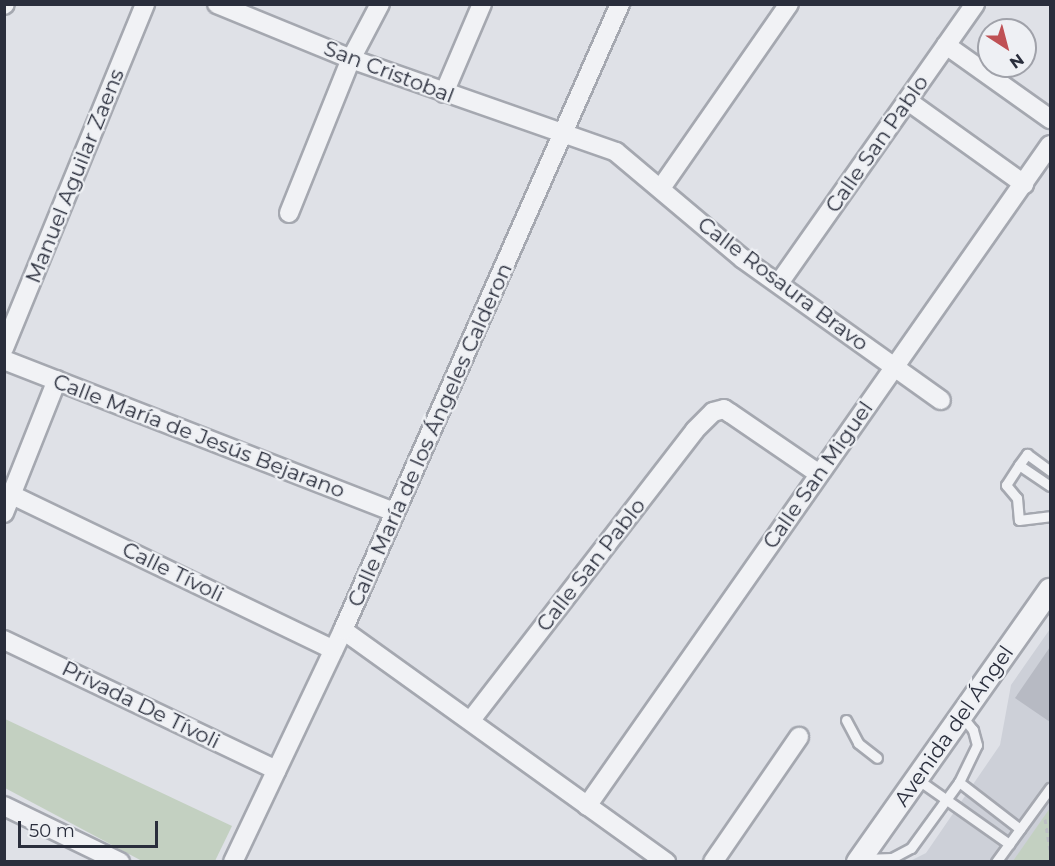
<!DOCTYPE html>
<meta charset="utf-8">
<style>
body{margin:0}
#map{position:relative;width:1055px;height:866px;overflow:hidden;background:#dfe1e7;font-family:Montserrat,sans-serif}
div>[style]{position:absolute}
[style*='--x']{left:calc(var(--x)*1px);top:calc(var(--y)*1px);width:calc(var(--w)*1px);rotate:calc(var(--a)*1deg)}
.built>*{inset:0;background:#cdd0d8}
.green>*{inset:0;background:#c3d0c1}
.building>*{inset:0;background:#b7bac3}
.path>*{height:3px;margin-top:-1.5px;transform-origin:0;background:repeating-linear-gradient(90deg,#bdbfc5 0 4.5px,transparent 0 9px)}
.roads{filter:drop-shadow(2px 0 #a5a8b0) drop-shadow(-2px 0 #a5a8b0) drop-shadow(0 2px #a5a8b0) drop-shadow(0 -2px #a5a8b0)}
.service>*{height:9px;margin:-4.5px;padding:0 4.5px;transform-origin:4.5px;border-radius:4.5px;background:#f1f2f5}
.minor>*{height:18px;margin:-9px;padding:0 9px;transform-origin:9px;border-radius:9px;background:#f1f2f5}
.tertiary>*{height:22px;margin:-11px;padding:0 11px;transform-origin:11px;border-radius:11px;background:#f1f2f5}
span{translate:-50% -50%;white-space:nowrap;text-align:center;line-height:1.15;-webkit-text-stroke:4.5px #eef0f4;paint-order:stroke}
.street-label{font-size:21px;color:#2a2e3c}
.frame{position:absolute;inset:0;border:6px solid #2a2e3c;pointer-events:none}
.north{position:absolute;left:977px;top:18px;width:60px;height:60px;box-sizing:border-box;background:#eef0f4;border:2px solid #a0a2aa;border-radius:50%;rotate:144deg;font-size:16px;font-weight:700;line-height:24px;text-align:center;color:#2a2e3c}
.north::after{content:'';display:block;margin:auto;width:21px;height:27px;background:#bf5155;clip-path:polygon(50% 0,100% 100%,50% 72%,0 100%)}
.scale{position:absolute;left:18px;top:821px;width:140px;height:27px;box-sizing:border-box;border:3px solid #2a2e3c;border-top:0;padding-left:8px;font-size:18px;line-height:21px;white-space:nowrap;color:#2a2e3c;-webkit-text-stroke:4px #eef0f4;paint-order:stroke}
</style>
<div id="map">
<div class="built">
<div style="clip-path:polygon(1050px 629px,1050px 861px,908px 862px,926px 853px,1000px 745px,1011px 685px)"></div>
</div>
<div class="green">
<div style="clip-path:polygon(5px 719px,232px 826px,215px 861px,142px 861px,5px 788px)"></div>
<div style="clip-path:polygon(1050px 808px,1050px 861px,1013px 861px)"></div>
</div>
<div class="building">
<div style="clip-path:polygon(1050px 647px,1050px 722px,1015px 698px)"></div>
</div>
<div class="path">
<div style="--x:1045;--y:819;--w:31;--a:81"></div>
</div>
<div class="roads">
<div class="service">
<div style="--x:1019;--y:465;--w:14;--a:-54"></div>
<div style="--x:1027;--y:454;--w:29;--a:36"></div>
<div style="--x:1050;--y:486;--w:37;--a:-146"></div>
<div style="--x:1019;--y:465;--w:24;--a:123"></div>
<div style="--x:1006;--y:485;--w:17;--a:50"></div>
<div style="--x:1017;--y:498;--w:22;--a:85"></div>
<div style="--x:1019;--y:520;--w:31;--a:-7"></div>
<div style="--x:846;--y:720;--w:26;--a:62"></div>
<div style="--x:858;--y:743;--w:24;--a:38"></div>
<div style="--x:917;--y:779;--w:113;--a:35.2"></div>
<div style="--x:959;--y:782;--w:77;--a:37.6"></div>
<div style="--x:864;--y:859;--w:28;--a:-2"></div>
<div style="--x:892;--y:858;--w:21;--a:-28"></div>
<div style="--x:911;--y:848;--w:82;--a:-54"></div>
<div style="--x:959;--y:782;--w:41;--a:-64.1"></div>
<div style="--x:977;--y:745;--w:16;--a:-105"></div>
<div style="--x:973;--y:730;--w:19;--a:-129"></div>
<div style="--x:996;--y:862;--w:92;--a:-53.9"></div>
</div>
<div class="minor">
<div style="--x:217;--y:4;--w:145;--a:22.3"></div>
<div style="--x:351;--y:59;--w:281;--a:19.3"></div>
<div style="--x:616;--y:152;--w:166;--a:40.1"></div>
<div style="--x:743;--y:259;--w:243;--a:35.5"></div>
<div style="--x:4;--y:5;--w:1;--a:-45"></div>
<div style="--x:946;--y:45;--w:128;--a:35.4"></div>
<div style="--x:444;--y:93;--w:97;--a:-66.9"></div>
<div style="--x:908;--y:101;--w:143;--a:35.6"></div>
<div style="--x:661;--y:188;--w:224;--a:-55.2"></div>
<div style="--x:289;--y:213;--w:166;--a:-68.1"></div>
<div style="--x:351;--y:59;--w:62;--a:-62.2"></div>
<div style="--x:779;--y:283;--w:341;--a:-54.9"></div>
<div style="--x:4;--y:348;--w:372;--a:-67.7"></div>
<div style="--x:4;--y:360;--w:419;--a:21.3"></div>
<div style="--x:12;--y:495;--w:357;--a:25.7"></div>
<div style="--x:4;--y:513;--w:143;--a:-68.3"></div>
<div style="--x:343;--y:630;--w:398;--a:35.7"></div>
<div style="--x:4;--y:640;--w:302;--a:25.5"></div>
<div style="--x:471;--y:720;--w:366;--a:-52.3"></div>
<div style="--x:695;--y:430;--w:25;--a:-45"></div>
<div style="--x:713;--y:412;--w:11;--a:-15"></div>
<div style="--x:724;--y:409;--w:7;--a:34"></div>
<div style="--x:730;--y:413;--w:108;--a:34.4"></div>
<div style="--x:4;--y:806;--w:129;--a:25.8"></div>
<div style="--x:587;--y:806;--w:807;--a:-54.99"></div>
<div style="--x:233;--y:862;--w:257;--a:-64.6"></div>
<div style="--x:343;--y:630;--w:685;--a:-66.13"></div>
<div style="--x:713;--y:862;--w:152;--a:-55.5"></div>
</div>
<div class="tertiary">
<div style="--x:858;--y:862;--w:333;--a:-54.8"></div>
</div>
</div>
<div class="street-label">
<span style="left:389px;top:72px;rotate:21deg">San Cristobal</span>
<span style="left:877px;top:144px;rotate:-55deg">Calle San Pablo</span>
<span style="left:75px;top:176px;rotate:-68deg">Manuel Aguilar Zaens</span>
<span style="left:783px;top:284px;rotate:37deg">Calle Rosaura Bravo</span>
<span style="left:430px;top:435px;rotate:-66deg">Calle María de los Ángeles Calderon</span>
<span style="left:199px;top:436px;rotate:21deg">Calle María de Jesús Bejarano</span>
<span style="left:818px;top:475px;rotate:-55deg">Calle San Miguel</span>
<span style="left:591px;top:565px;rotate:-52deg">Calle San Pablo</span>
<span style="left:173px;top:572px;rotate:26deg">Calle Tívoli</span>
<span style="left:141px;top:705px;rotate:26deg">Privada De Tívoli</span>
<span style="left:954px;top:726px;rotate:-55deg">Avenida del Ángel</span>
</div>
<div class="frame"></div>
<div class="north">N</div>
<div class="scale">50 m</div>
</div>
